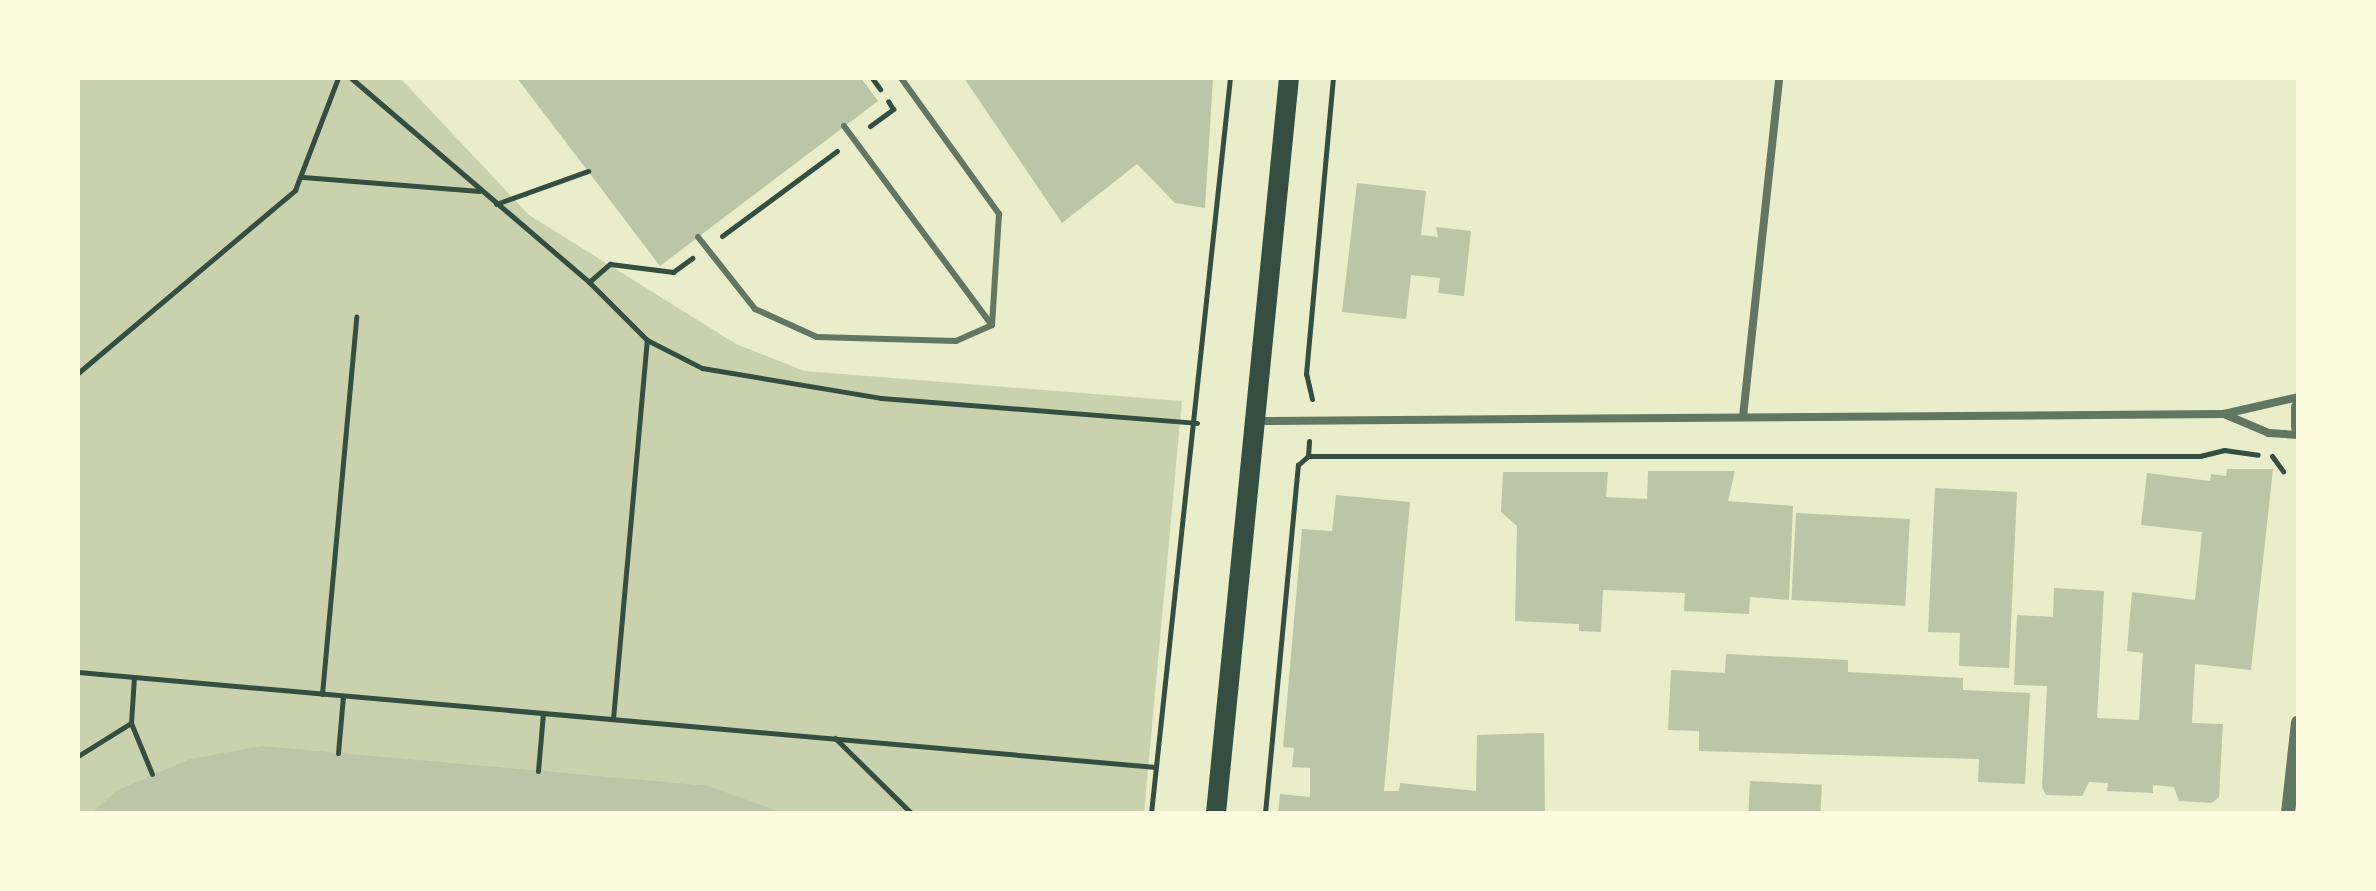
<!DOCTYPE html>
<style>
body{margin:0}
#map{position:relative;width:2376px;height:891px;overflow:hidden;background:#e9edc9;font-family:Montserrat,sans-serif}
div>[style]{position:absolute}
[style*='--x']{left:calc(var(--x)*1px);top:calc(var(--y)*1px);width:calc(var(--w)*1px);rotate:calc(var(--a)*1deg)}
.green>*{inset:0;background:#cad2ad}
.building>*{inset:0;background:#bcc5a7;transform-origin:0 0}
.path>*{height:5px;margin:-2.5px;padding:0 2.5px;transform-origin:2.5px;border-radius:2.5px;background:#344e41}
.service>*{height:6px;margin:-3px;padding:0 3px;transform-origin:3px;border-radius:3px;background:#617663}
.minor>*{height:8px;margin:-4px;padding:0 4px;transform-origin:4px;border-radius:4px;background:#617663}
.tertiary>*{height:14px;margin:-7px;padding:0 7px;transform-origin:7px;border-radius:7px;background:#617663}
.primary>*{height:20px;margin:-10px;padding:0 10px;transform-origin:10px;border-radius:10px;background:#344e41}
span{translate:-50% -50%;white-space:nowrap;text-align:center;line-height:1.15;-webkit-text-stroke:8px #fefae0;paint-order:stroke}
.frame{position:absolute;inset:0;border:80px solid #fefae0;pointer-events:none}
</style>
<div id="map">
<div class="green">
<div style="clip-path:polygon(78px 78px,400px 78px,529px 215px,736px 344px,805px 371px,1182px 401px,1144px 813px,78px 813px)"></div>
</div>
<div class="building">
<div style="clip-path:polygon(517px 78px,861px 78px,878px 101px,660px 266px)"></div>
<div style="clip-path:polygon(964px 78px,1213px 78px,1205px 208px,1175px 203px,1137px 164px,1062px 223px)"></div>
<div style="clip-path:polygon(1357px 183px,1426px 191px,1421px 235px,1438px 237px,1436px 227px,1471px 231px,1464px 296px,1438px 293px,1440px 278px,1411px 275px,1406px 319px,1342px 312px)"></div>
<div style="clip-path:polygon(2227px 469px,2273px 469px,2251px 670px,2195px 664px,2192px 723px,2223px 724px,2219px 797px,2212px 803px,2179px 801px,2174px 787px,2153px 785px,2153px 793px,2107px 791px,2108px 783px,2089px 782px,2082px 796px,2046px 795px,2042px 787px,2047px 686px,2014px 685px,2017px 615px,2053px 617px,2054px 588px,2104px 591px,2097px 718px,2139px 720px,2143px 653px,2127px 651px,2132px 592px,2195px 600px,2202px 532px,2141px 525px,2147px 473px,2210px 481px,2211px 474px,2226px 476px)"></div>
<div style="clip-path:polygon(1648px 471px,1735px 471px,1728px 501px,1793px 506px,1789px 600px,1750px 597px,1749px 614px,1684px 611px,1685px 593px,1603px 590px,1601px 632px,1579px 631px,1579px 624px,1515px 621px,1517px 526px,1501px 512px,1503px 472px,1608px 472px,1606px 497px,1647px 499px)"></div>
<div style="clip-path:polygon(1935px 488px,2017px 492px,2009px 668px,1959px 666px,1960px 633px,1928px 632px)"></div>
<div style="clip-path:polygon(1336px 495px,1410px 502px,1384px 791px,1399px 791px,1400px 783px,1476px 791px,1477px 735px,1544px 733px,1545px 813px,1278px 813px,1280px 794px,1310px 797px,1310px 768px,1292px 767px,1294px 748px,1283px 747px,1302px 529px,1332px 531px)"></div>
<div style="left:1796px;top:513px;width:114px;height:87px;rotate:3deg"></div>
<div style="clip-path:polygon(1726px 654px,1848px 660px,1848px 672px,1963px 678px,1963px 690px,2030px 693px,2025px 784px,1978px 782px,1979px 759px,1699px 751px,1699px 731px,1668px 730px,1671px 670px,1725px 673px)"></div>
<div style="clip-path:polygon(262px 746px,709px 786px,782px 813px,92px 813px,116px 791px,190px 759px)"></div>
<div style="left:1750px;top:781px;width:72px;height:32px;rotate:3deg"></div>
</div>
<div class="path">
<div style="--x:351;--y:78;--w:313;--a:40.6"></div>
<div style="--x:589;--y:282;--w:82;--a:45"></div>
<div style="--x:647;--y:340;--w:62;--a:27"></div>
<div style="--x:702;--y:368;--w:181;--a:9.5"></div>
<div style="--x:881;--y:398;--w:317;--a:4.5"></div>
<div style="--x:872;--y:78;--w:14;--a:54"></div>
<div style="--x:870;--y:126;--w:29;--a:-36"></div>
<div style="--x:893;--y:109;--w:9;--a:-122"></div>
<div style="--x:303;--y:177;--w:177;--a:4.5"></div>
<div style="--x:496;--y:204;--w:98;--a:-19.7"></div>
<div style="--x:722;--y:236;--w:143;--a:-36.5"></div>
<div style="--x:589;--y:282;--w:28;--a:-41"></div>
<div style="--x:610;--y:264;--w:64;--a:7.2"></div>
<div style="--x:673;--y:272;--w:24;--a:-36"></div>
<div style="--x:78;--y:373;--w:284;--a:-40.1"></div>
<div style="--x:295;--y:190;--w:120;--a:-69"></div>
<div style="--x:1312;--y:399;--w:26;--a:-103"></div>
<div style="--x:1306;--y:374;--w:297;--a:-84.8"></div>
<div style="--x:1308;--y:456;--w:892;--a:0"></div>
<div style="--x:2200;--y:456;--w:25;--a:-14"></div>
<div style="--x:2224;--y:450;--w:34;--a:8"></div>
<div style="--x:2272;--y:456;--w:19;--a:54"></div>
<div style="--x:78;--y:672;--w:1082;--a:5.04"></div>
<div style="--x:322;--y:694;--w:379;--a:-84.8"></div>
<div style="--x:613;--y:719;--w:381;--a:-84.9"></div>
<div style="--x:131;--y:723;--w:55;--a:67.6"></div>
<div style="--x:835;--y:738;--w:107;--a:44.6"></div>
<div style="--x:338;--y:753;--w:57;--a:-85"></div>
<div style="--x:78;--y:756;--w:62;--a:-31.9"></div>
<div style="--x:131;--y:723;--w:46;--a:-86.3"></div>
<div style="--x:538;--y:771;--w:58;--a:-85.1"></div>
<div style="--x:1151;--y:813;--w:739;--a:-83.87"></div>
<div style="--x:1265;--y:813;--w:350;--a:-84.6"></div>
<div style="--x:1298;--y:465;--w:13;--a:-42"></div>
<div style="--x:1308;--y:456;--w:15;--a:-86"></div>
</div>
<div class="service">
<div style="--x:901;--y:78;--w:168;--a:54.2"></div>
<div style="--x:999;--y:214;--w:111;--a:93.6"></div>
<div style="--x:844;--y:126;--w:248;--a:53.4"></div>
<div style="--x:698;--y:237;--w:92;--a:51.6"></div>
<div style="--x:755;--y:309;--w:68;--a:24.3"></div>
<div style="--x:817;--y:337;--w:139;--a:1.6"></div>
<div style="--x:956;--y:341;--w:39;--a:-24"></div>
</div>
<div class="minor">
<div style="--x:2224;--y:414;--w:49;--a:22.9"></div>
<div style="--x:2269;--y:433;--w:29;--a:4"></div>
<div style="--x:1743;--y:417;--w:341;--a:-83.9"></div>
<div style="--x:1255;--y:421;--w:969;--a:-0.41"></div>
<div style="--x:2224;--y:414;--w:76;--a:-12.9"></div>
</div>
<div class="tertiary">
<div style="--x:2298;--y:407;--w:20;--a:90"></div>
<div style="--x:2288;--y:813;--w:91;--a:-83.7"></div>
</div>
<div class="primary">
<div style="--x:1216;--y:813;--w:739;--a:-84.33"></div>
</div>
<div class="frame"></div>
</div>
